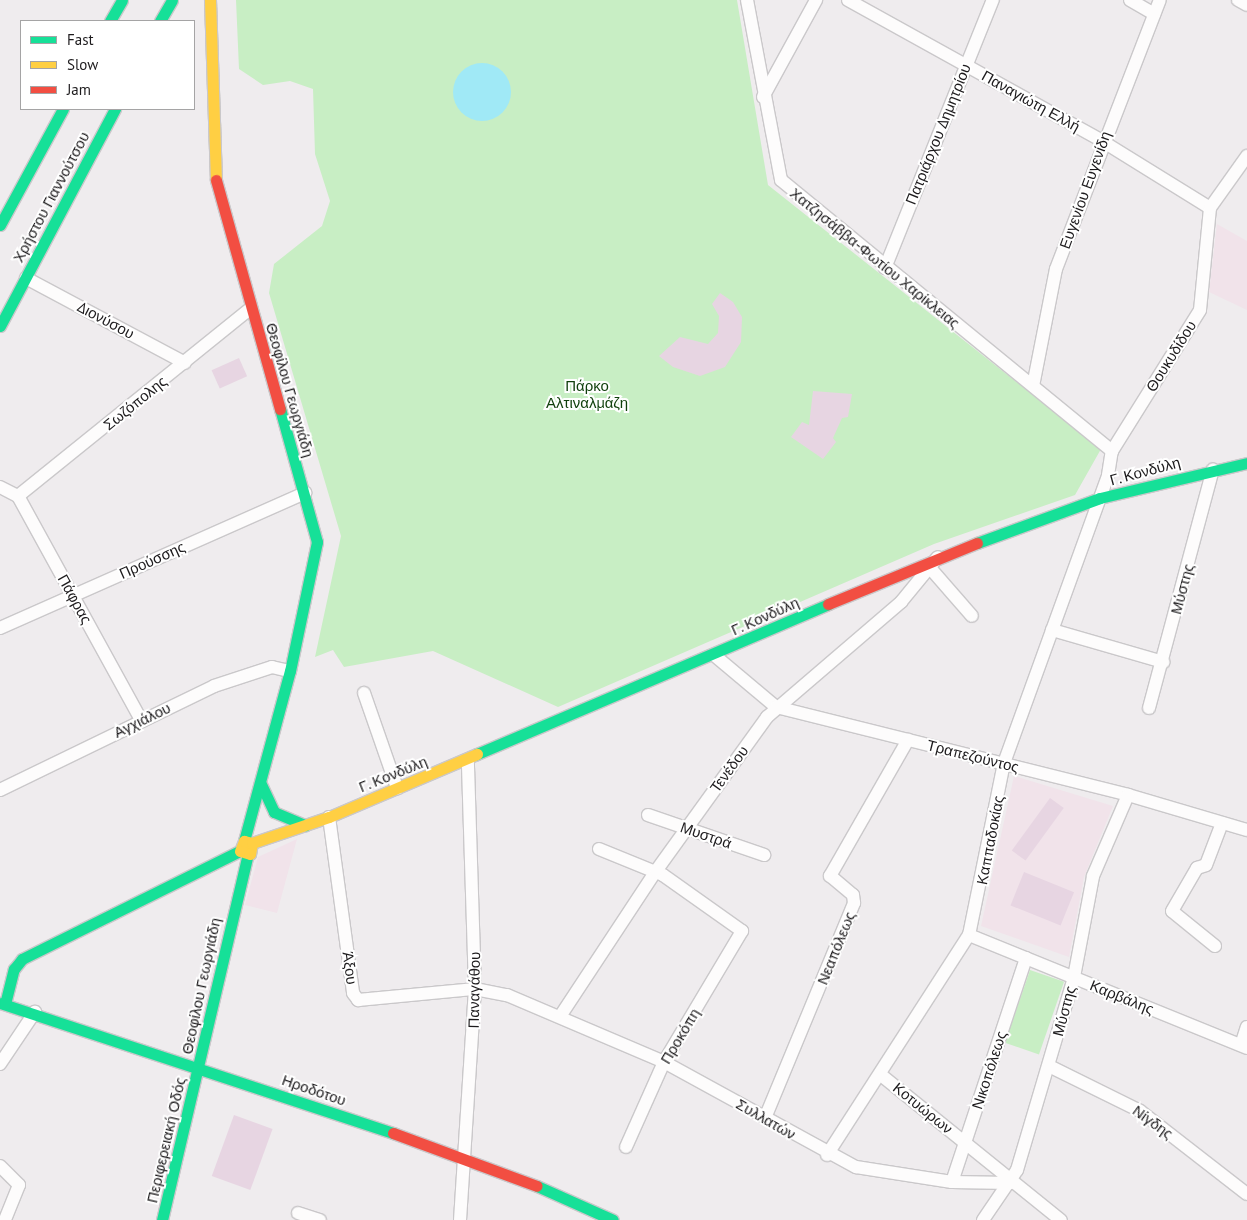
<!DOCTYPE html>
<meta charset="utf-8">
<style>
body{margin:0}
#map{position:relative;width:1247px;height:1220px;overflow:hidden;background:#efecee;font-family:"PT Sans",sans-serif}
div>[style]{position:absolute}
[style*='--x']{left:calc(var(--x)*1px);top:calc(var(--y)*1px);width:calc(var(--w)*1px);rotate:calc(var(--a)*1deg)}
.education>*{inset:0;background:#f1e3ea}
.green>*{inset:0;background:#c8eec4;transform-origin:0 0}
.water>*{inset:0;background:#a0e9f6}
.round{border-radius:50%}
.building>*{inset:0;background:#e7d5e2;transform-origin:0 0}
.roads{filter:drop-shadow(1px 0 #cac8ca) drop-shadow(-1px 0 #cac8ca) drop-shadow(0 1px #cac8ca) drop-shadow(0 -1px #cac8ca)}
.street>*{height:12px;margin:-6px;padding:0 6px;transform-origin:6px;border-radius:6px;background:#fdfcfc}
.fast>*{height:11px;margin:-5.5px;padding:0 5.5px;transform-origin:5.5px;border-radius:5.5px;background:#16e098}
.slow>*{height:11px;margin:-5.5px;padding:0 5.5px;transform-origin:5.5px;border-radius:5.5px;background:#ffcf43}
.jam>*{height:11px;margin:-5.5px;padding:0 5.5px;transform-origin:5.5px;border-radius:5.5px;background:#f24e42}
span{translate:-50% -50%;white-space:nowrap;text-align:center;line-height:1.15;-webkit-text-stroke:4px #fff;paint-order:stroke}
.street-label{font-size:15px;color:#1d1b1d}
.park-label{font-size:15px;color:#0f3f0b}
.legend{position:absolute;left:20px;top:20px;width:175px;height:90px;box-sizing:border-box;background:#fff;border:1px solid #a5a4a5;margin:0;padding:6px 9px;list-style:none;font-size:15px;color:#1d1b1d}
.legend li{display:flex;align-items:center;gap:10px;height:25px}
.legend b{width:25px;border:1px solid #a5a4a5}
</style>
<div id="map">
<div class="education">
<div style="clip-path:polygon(1217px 224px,1247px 241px,1247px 310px,1209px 292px)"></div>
<div style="clip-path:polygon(1014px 776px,1113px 806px,1084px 877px,1069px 957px,981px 926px)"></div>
<div style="clip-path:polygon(297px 839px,277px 913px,245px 905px,258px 857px)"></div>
</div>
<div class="green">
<div style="clip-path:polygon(236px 0,737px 0,768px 185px,1101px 449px,1075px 495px,934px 544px,558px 707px,433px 651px,344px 667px,333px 650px,315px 657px,341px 536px,269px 293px,274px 264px,322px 226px,330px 201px,315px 154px,313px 89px,290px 81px,263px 85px,239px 69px)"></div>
<div style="left:1030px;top:970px;width:36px;height:77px;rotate:19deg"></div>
</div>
<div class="water">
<div class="round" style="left:453px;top:63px;width:58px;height:58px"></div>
</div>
<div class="building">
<div style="clip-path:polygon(720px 293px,733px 302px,742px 317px,741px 342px,725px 367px,700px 376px,673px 367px,659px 356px,680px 337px,708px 344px,718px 333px,719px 316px,712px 304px)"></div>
<div style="left:239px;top:358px;width:20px;height:30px;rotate:66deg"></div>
<div style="clip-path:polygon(813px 391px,852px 394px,848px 417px,842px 418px,833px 438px,836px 442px,823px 459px,791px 437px,802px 422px,809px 425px)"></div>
<div style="left:1050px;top:798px;width:17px;height:65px;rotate:36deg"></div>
<div style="left:1024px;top:872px;width:54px;height:36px;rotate:22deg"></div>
<div style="left:234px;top:1115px;width:41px;height:65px;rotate:20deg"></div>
</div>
<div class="roads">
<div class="street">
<div style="--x:747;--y:0;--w:183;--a:79.3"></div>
<div style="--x:781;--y:180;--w:428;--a:39.3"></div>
<div style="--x:848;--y:0;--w:291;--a:29"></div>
<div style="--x:1102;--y:141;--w:127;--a:31.8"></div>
<div style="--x:1130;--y:0;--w:28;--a:30"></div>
<div style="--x:1238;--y:0;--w:10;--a:29"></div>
<div style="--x:763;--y:97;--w:111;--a:-61.3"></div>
<div style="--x:885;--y:268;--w:289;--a:-68.1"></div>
<div style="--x:26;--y:278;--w:180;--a:28.1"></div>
<div style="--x:1033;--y:386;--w:119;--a:-78.9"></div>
<div style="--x:1056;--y:269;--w:288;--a:-68.9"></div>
<div style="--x:0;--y:487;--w:20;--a:27"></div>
<div style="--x:18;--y:496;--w:256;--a:61.2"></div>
<div style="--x:18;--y:496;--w:298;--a:-38.9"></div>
<div style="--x:931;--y:569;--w:62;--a:48.9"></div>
<div style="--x:0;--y:628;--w:334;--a:-23.9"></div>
<div style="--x:1052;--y:630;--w:116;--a:16.1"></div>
<div style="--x:714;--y:655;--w:81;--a:40"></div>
<div style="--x:776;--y:707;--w:363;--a:14"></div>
<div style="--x:1128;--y:795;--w:124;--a:16.4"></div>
<div style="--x:364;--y:693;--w:101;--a:70.8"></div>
<div style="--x:1149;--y:708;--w:247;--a:-75"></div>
<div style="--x:0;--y:790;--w:238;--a:-25.9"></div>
<div style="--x:214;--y:686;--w:61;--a:-18.1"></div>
<div style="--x:272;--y:667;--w:18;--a:13"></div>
<div style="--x:648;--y:815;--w:123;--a:19"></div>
<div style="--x:329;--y:817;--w:178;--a:82.2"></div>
<div style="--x:353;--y:993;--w:9;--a:54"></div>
<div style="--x:358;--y:1000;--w:118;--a:-5.4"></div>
<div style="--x:475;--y:989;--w:33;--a:11"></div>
<div style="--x:507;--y:995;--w:171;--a:23.1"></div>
<div style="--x:664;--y:1062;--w:219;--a:28.7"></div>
<div style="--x:856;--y:1167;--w:97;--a:8.9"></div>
<div style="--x:952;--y:1182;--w:59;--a:1"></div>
<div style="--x:599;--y:849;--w:69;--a:22.1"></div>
<div style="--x:663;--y:875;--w:97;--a:35.3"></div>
<div style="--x:742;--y:931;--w:152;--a:120.8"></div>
<div style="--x:664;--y:1062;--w:93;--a:114.1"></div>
<div style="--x:969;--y:935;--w:300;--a:22.1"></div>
<div style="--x:1215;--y:946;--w:55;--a:-140.9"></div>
<div style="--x:1172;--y:911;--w:50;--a:-59.8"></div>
<div style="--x:1197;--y:868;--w:9;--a:-18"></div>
<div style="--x:1206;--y:865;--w:45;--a:-69.1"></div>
<div style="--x:561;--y:1015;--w:173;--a:-56.6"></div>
<div style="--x:656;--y:871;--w:190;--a:-54.2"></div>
<div style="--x:767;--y:717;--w:177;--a:-40.6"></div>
<div style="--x:901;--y:602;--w:58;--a:-50.6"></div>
<div style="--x:1241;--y:1045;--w:19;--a:-72"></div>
<div style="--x:0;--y:1064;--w:63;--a:-56.1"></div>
<div style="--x:1049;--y:1066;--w:102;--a:26.3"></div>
<div style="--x:1140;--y:1111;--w:135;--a:37.8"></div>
<div style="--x:881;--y:1075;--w:231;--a:38.9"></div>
<div style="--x:765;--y:1118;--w:233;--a:-67.5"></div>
<div style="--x:854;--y:903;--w:8;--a:-97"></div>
<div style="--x:853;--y:895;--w:30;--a:-140"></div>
<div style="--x:830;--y:876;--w:157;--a:-60.2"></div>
<div style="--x:827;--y:1155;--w:262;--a:-57.2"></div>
<div style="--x:969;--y:935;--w:176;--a:-78.5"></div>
<div style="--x:1004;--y:763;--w:306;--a:-70.1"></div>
<div style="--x:1108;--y:475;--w:24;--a:-81"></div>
<div style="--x:1112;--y:451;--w:166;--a:-58"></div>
<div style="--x:1200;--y:310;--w:102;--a:-84.4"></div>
<div style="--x:1210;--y:208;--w:64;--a:-54.6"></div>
<div style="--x:0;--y:1166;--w:27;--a:45"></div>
<div style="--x:19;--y:1185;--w:38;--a:112"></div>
<div style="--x:952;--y:1182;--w:236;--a:-71.7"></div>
<div style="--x:298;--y:1213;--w:23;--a:18"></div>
<div style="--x:460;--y:1220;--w:231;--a:-86.3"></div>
<div style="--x:475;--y:989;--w:229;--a:-91.8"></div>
<div style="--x:983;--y:1220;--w:60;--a:-55.8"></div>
<div style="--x:1017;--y:1170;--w:201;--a:-73.5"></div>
<div style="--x:1074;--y:977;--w:103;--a:-79.3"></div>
<div style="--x:1093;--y:876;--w:88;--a:-66.6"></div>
</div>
<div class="fast">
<div style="--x:110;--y:21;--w:24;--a:-60"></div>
<div style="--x:160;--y:21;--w:24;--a:-60"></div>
<div style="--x:0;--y:225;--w:132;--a:-61.5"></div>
<div style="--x:0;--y:326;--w:246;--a:-62.1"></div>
<div style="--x:977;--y:543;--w:131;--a:-20.1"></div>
<div style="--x:1100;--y:498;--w:151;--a:-13.4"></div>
<div style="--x:477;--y:754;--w:382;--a:-23.1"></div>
<div style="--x:261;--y:784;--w:31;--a:65"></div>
<div style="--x:274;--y:812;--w:34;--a:23"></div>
<div style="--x:244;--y:841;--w:176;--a:-74.9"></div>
<div style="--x:290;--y:671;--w:132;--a:-78.2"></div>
<div style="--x:317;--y:542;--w:138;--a:-105.5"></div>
<div style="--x:0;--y:1003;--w:414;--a:18.3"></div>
<div style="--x:5;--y:1004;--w:36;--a:-76"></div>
<div style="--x:14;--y:969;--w:13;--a:-51"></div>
<div style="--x:22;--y:959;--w:243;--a:-26.4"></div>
<div style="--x:537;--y:1186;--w:83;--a:24.1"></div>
<div style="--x:162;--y:1220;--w:376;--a:-76.8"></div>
</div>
<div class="slow">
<div style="--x:210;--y:0;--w:180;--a:88.1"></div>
<div style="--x:252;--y:843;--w:11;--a:100"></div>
<div style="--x:250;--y:854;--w:10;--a:-163"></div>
<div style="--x:240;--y:851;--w:11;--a:-68"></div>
<div style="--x:244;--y:841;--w:8;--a:14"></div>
<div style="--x:252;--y:843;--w:81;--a:-18.7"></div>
<div style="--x:329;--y:817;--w:161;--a:-23.1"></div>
</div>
<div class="jam">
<div style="--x:216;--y:180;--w:238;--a:74.4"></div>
<div style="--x:828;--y:604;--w:161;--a:-22.3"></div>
<div style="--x:393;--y:1133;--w:153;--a:20.2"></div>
</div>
</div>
<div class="street-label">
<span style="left:1031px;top:101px;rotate:29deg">Παναγιώτη Ελλή</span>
<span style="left:938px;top:134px;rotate:-68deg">Πατριάρχου Δημητρίου</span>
<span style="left:1085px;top:190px;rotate:-70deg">Ευγενίου Ευγενίδη</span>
<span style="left:51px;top:197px;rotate:-62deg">Χρήστου Γιαννούτσου</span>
<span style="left:875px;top:258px;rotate:39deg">Χατζησάββα-Φωτίου Χαρίκλειας</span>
<span style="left:106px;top:320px;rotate:28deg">Διονύσου</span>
<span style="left:1171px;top:356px;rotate:-58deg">Θουκυδίδου</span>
<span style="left:290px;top:390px;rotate:74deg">Θεοφίλου Γεωργιάδη</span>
<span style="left:135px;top:403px;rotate:-39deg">Σωζόπολης</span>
<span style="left:1145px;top:471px;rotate:-15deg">Γ. Κονδύλη</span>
<span style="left:152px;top:560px;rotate:-24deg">Προύσσης</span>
<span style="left:1182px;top:589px;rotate:-75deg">Μύστης</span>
<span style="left:75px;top:599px;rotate:61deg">Πάφρας</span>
<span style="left:765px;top:616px;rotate:-24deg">Γ. Κονδύλη</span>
<span style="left:142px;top:720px;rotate:-26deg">Αγχιάλου</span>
<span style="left:973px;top:756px;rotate:14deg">Τραπεζούντος</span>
<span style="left:729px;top:769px;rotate:-54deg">Τενέδου</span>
<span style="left:393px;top:774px;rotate:-22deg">Γ. Κονδύλη</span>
<span style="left:706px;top:835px;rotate:19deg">Μυστρά</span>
<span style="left:990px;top:840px;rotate:-79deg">Καππαδοκίας</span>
<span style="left:836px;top:948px;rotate:-68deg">Νεαπόλεως</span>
<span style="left:350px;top:968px;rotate:82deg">Άξου</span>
<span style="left:201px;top:986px;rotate:-78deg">Θεοφίλου Γεωργιάδη</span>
<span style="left:474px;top:990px;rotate:-89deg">Παναγάθου</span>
<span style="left:1122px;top:997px;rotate:22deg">Καρβάλης</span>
<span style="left:1064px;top:1011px;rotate:-75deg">Μύστης</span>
<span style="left:680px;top:1036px;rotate:-59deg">Προκόπη</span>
<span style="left:989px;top:1070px;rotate:-72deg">Νικοπόλεως</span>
<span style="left:314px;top:1090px;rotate:19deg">Ηροδότου</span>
<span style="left:923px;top:1108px;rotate:39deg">Κοτυώρων</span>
<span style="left:766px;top:1119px;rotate:30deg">Συλλατών</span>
<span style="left:1153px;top:1122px;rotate:36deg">Νίγδης</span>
<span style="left:166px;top:1140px;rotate:-77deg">Περιφερειακή Οδός</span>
</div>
<div class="park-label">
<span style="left:587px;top:394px">Πάρκο<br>Αλτιναλμάζη</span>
</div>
<ul class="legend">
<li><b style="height:6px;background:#16e098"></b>Fast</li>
<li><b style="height:6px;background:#ffcf43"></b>Slow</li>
<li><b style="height:6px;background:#f24e42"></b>Jam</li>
</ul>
</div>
